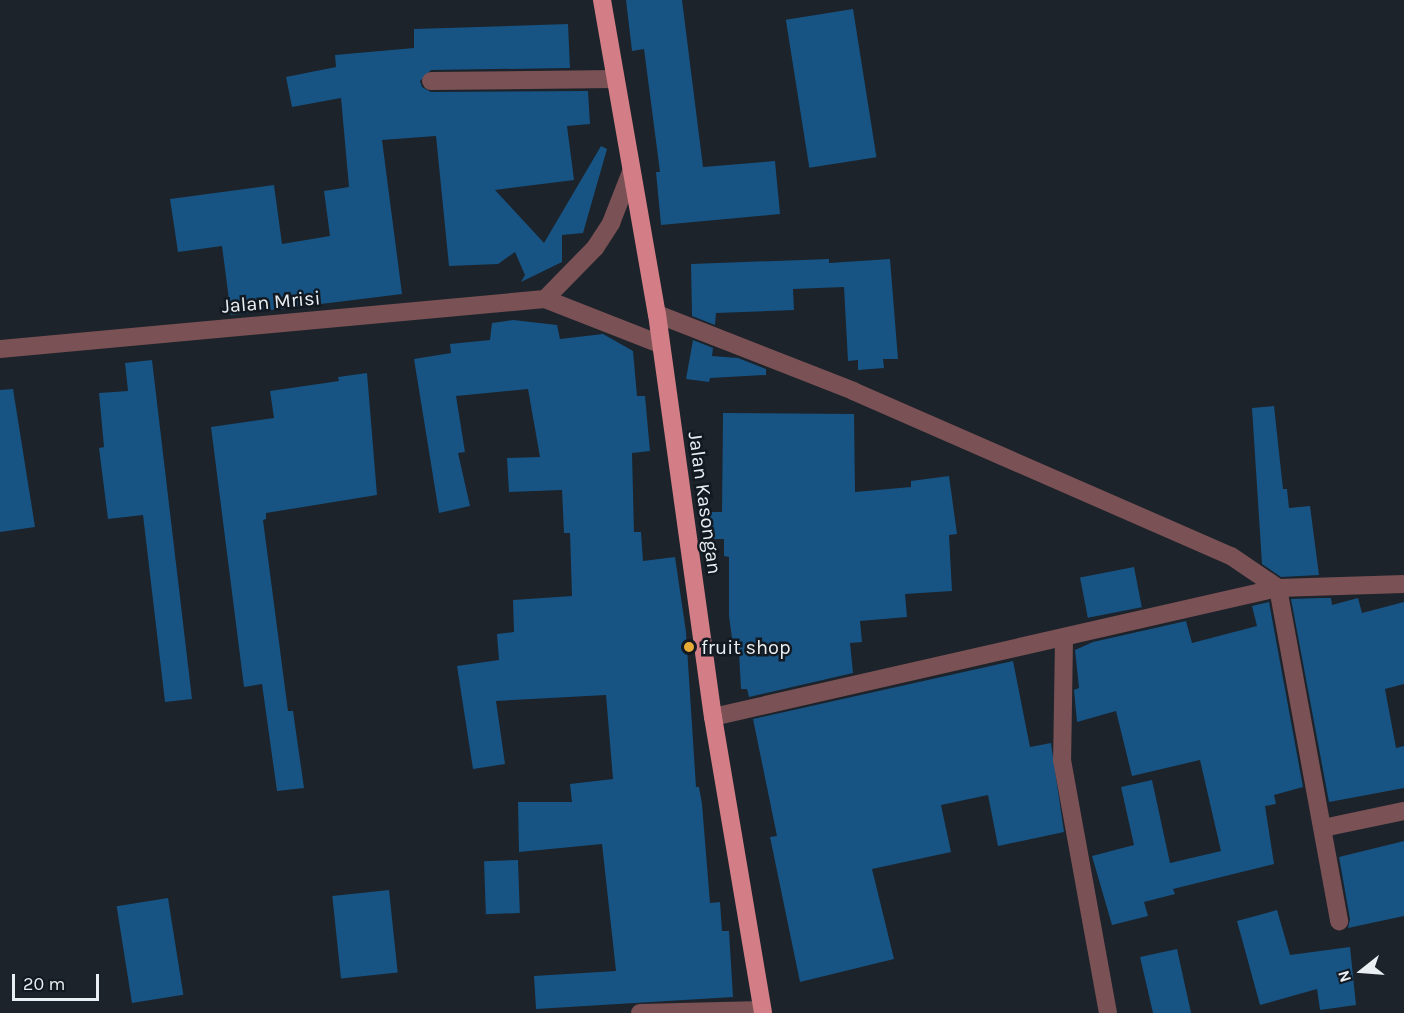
<!DOCTYPE html>
<style>
body{margin:0}
#map{position:relative;width:1404px;height:1013px;overflow:hidden;background:#1c232a;font-family:Karla,sans-serif}
div>[style]{position:absolute}
[style*='--x']{left:calc(var(--x)*1px);top:calc(var(--y)*1px);width:calc(var(--w)*1px);rotate:calc(var(--a)*1deg)}
.building>*{inset:0;background:#175383;transform-origin:0 0}
.minor>*{height:18px;margin:-9px;padding:0 9px;transform-origin:9px;border-radius:9px;background:#7a5154}
.major>*{height:18px;margin:-9px;padding:0 9px;transform-origin:9px;border-radius:9px;background:#d37e86}
.dots>*{width:16px;height:16px;translate:-50% -50%;box-sizing:border-box;border:3px solid #131920;border-radius:50%}
span{translate:-50% -50%;white-space:nowrap;text-align:center;line-height:1.15;-webkit-text-stroke:5px #131920;paint-order:stroke}
.street-label{font-size:20px;color:#eaeff3}
.poi-label{font-size:20px;color:#eaeff3}
.left{translate:0 -50%;text-align:left}
.north{position:absolute;left:1332px;top:941px;width:60px;height:60px;-webkit-text-stroke:4px #131920;paint-order:stroke;rotate:253deg;font-size:16px;font-weight:700;line-height:24px;text-align:center;color:#eaeff3}
.north::after{content:'';display:block;margin:auto;width:21px;height:27px;background:#eaeff3;clip-path:polygon(50% 0,100% 100%,50% 72%,0 100%)}
.scale{position:absolute;left:12px;top:974px;width:87px;height:27px;box-sizing:border-box;border:3px solid #eaeff3;border-top:0;padding-left:8px;font-size:18px;line-height:21px;white-space:nowrap;color:#eaeff3;-webkit-text-stroke:4px #131920;paint-order:stroke}
</style>
<div id="map">
<div class="building">
<div style="clip-path:polygon(626px 0,682px 0,703px 167px,775px 161px,780px 214px,661px 225px,656px 172px,660px 172px,644px 49px,632px 51px)"></div>
<div style="left:853px;top:9px;width:150px;height:68px;rotate:81deg"></div>
<div style="clip-path:polygon(568px 24px,570px 68px,431px 70px,420px 81px,422px 87px,431px 92px,588px 91px,590px 124px,567px 126px,574px 180px,495px 190px,544px 243px,601px 146px,607px 149px,583px 233px,562px 235px,562px 262px,521px 282px,525px 275px,515px 252px,498px 264px,449px 266px,436px 136px,382px 140px,402px 294px,231px 315px,222px 246px,178px 252px,170px 199px,274px 185px,282px 244px,330px 236px,324px 191px,349px 187px,341px 98px,292px 107px,286px 77px,336px 67px,335px 55px,414px 48px,414px 29px)"></div>
<div style="clip-path:polygon(829px 259px,829px 263px,890px 259px,898px 359px,883px 359px,884px 368px,858px 370px,858px 360px,848px 361px,844px 287px,793px 289px,794px 310px,716px 313px,715px 325px,692px 316px,691px 264px)"></div>
<div style="clip-path:polygon(513px 320px,557px 325px,560px 339px,603px 334px,633px 351px,637px 396px,645px 396px,650px 451px,632px 453px,634px 532px,641px 532px,643px 561px,675px 557px,686px 632px,696px 787px,699px 787px,702px 804px,710px 903px,720px 902px,722px 931px,729px 931px,733px 997px,536px 1009px,534px 976px,616px 971px,602px 844px,519px 852px,518px 802px,572px 802px,570px 784px,613px 779px,606px 695px,496px 701px,505px 764px,473px 769px,457px 666px,499px 660px,497px 634px,514px 632px,513px 600px,572px 596px,570px 533px,564px 533px,562px 490px,509px 492px,507px 458px,540px 457px,528px 389px,456px 396px,465px 452px,458px 453px,470px 506px,439px 513px,414px 359px,451px 353px,450px 344px,490px 340px,492px 323px)"></div>
<div style="clip-path:polygon(693px 340px,713px 348px,712px 356px,738px 358px,766px 369px,766px 375px,710px 378px,709px 382px,686px 379px)"></div>
<div style="clip-path:polygon(152px 360px,192px 699px,165px 702px,143px 515px,108px 519px,99px 448px,104px 447px,99px 393px,128px 391px,125px 363px)"></div>
<div style="clip-path:polygon(367px 373px,377px 495px,266px 513px,266px 519px,263px 520px,288px 711px,293px 711px,304px 788px,277px 791px,262px 684px,244px 687px,211px 427px,274px 418px,270px 391px,339px 381px,338px 377px)"></div>
<div style="clip-path:polygon(13px 389px,35px 527px,0 532px,0 390px)"></div>
<div style="clip-path:polygon(1274px 406px,1283px 489px,1287px 489px,1289px 508px,1310px 506px,1319px 575px,1281px 577px,1262px 564px,1252px 408px)"></div>
<div style="clip-path:polygon(723px 413px,854px 414px,855px 492px,911px 487px,911px 481px,949px 476px,957px 534px,949px 535px,952px 591px,905px 594px,907px 617px,860px 621px,862px 642px,850px 643px,853px 673px,749px 697px,747px 689px,741px 689px,739px 653px,734px 653px,729px 616px,729px 557px,724px 556px,724px 539px,708px 539px,709px 512px,722px 512px)"></div>
<div style="left:1134px;top:567px;width:41px;height:55px;rotate:79deg"></div>
<div style="clip-path:polygon(1321px 598px,1331px 598px,1332px 605px,1358px 598px,1362px 613px,1404px 602px,1404px 684px,1385px 689px,1396px 748px,1404px 746px,1404px 788px,1329px 802px,1291px 599px)"></div>
<div style="clip-path:polygon(1269px 602px,1303px 787px,1274px 795px,1276px 804px,1265px 806px,1274px 864px,1173px 889px,1175px 894px,1144px 902px,1148px 916px,1112px 925px,1092px 856px,1134px 845px,1121px 787px,1152px 780px,1170px 863px,1221px 851px,1200px 760px,1132px 776px,1116px 711px,1077px 722px,1074px 690px,1079px 688px,1075px 650px,1093px 642px,1186px 621px,1192px 643px,1257px 626px,1252px 606px)"></div>
<div style="clip-path:polygon(1013px 661px,1030px 747px,1051px 743px,1064px 832px,998px 846px,988px 795px,941px 805px,951px 852px,872px 869px,894px 959px,800px 982px,770px 837px,777px 836px,753px 719px)"></div>
<div style="clip-path:polygon(1404px 841px,1404px 916px,1348px 928px,1350px 919px,1339px 857px)"></div>
<div style="left:518px;top:860px;width:53px;height:34px;rotate:88deg"></div>
<div style="left:389px;top:890px;width:83px;height:57px;rotate:84deg"></div>
<div style="left:168px;top:898px;width:98px;height:52px;rotate:81deg"></div>
<div style="clip-path:polygon(1277px 910px,1290px 955px,1350px 947px,1356px 1005px,1320px 1010px,1317px 989px,1260px 1005px,1237px 921px)"></div>
<div style="clip-path:polygon(1177px 949px,1191px 1013px,1153px 1013px,1140px 957px)"></div>
</div>
<div class="minor">
<div style="--x:431;--y:81;--w:184;--a:-0.6"></div>
<div style="--x:545;--y:299;--w:71;--a:-45.6"></div>
<div style="--x:595;--y:248;--w:30;--a:-57"></div>
<div style="--x:611;--y:223;--w:55;--a:-68.6"></div>
<div style="--x:657;--y:314;--w:211;--a:21.4"></div>
<div style="--x:853;--y:391;--w:412;--a:23.6"></div>
<div style="--x:1231;--y:556;--w:57;--a:34.2"></div>
<div style="--x:1278;--y:588;--w:339;--a:79.6"></div>
<div style="--x:0;--y:349;--w:547;--a:-5.24"></div>
<div style="--x:545;--y:299;--w:123;--a:21.4"></div>
<div style="--x:1064;--y:639;--w:121;--a:90.9"></div>
<div style="--x:1062;--y:760;--w:257;--a:79.7"></div>
<div style="--x:713;--y:717;--w:580;--a:-12.86"></div>
<div style="--x:1278;--y:588;--w:126;--a:-1.8"></div>
<div style="--x:1323;--y:828;--w:83;--a:-11.9"></div>
<div style="--x:640;--y:1013;--w:122;--a:-1.4"></div>
</div>
<div class="major">
<div style="--x:602;--y:0;--w:319;--a:80.1"></div>
<div style="--x:657;--y:314;--w:407;--a:82.1"></div>
<div style="--x:713;--y:717;--w:300;--a:80.4"></div>
</div>
<div class="dots">
<div style="left:689px;top:647px;background:#e6ac36"></div>
</div>
<div class="street-label">
<span style="left:271px;top:302px;rotate:-5deg">Jalan Mrisi</span>
<span style="left:705px;top:503px;rotate:82deg">Jalan Kasongan</span>
</div>
<div class="poi-label">
<span class="left" style="left:701px;top:647px">fruit shop</span>
</div>
<div class="north">N</div>
<div class="scale">20 m</div>
</div>
